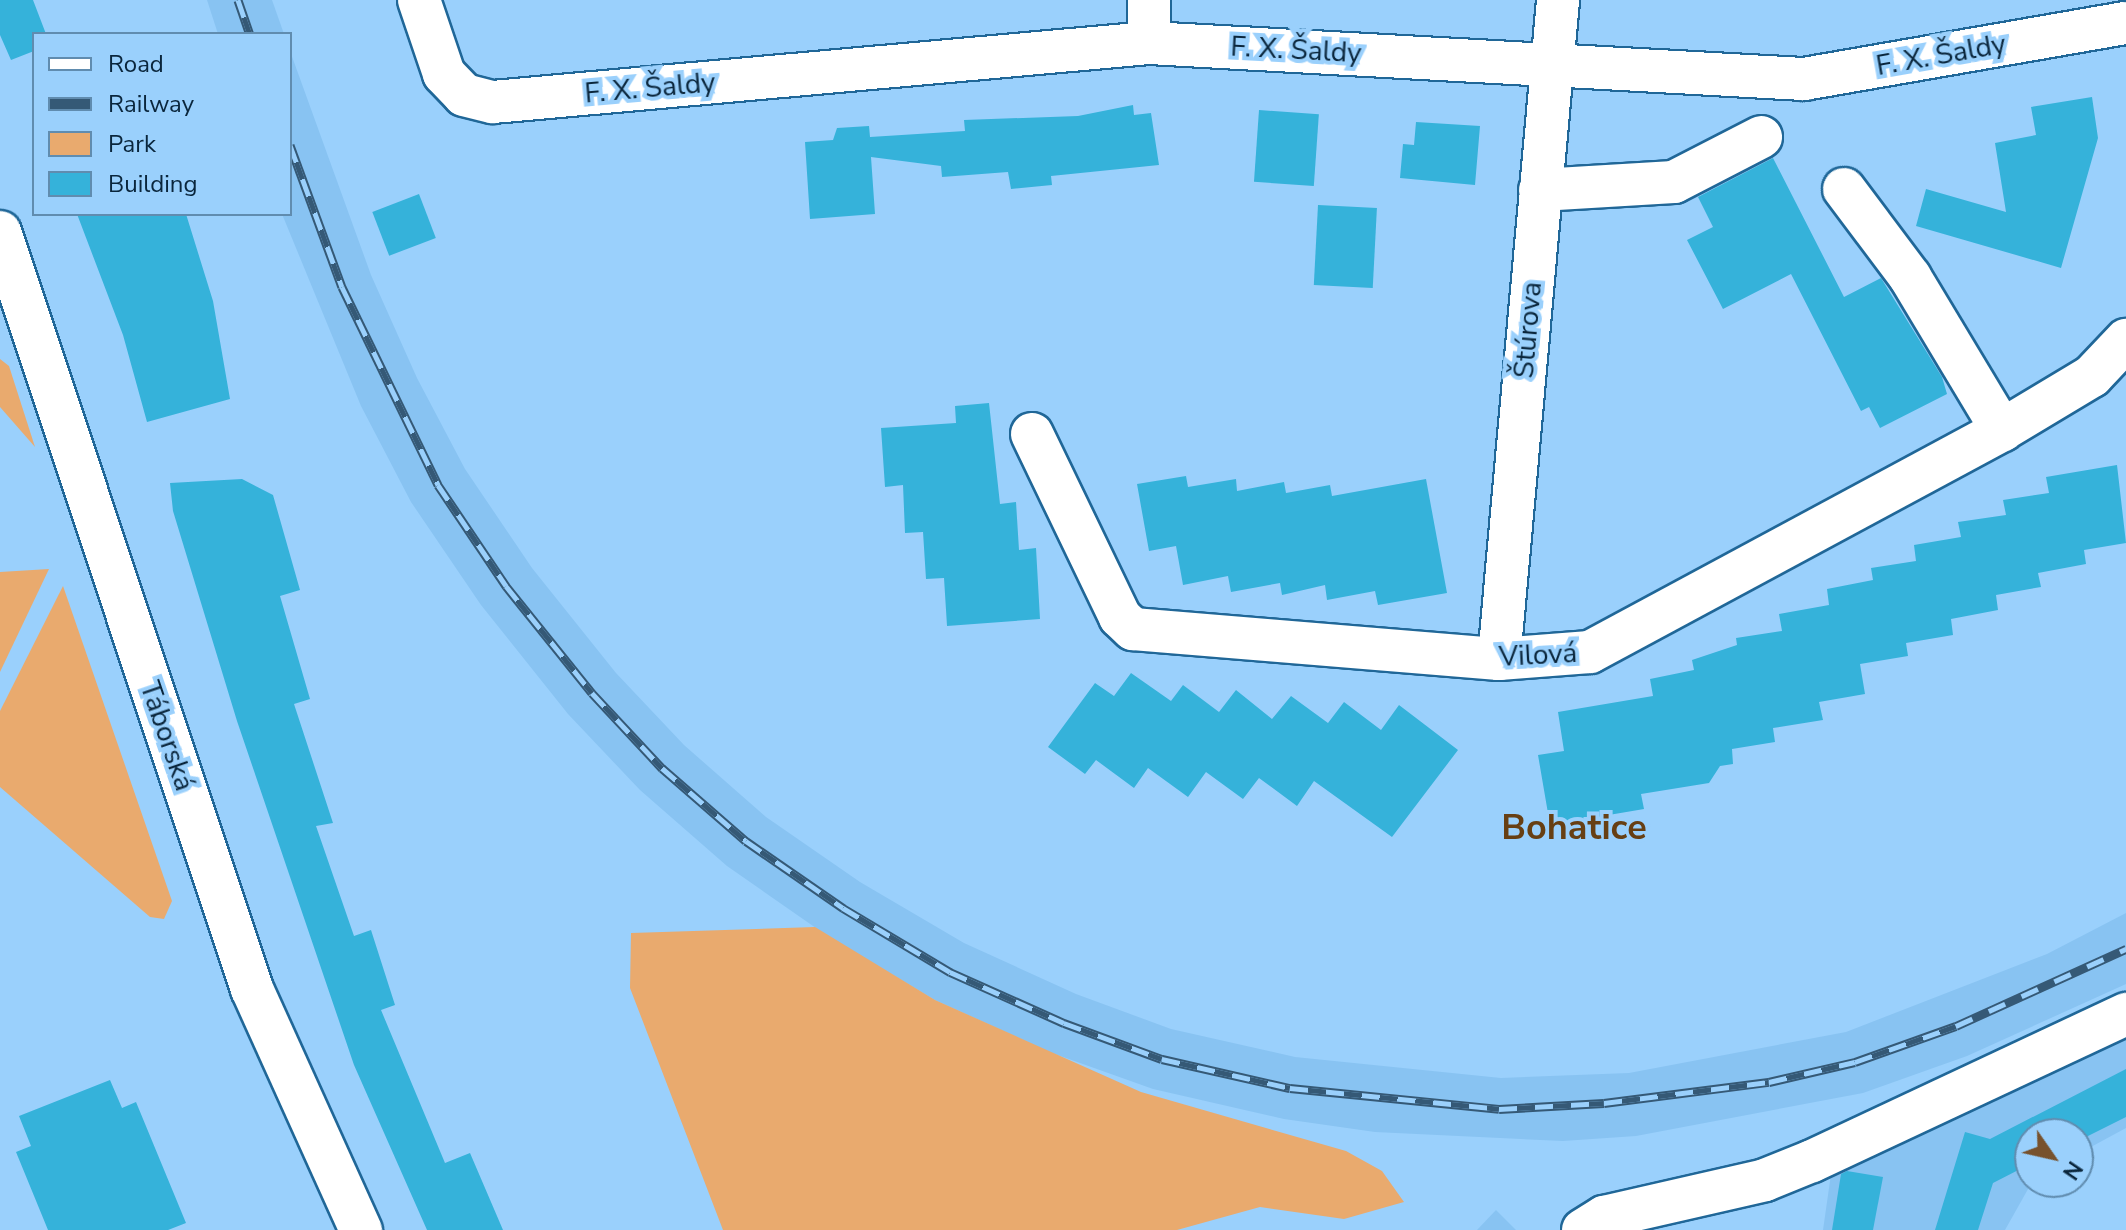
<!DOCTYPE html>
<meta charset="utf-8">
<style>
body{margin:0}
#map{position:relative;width:2126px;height:1230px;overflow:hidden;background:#9ad0fc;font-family:"Nunito Sans",sans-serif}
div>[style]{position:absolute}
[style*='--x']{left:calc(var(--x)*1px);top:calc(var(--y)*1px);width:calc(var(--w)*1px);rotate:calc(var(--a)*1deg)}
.built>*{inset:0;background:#88c3f2}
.green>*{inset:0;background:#e9aa6e}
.building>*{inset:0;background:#35b2da;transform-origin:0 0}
.roads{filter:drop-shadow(2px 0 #206798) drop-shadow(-2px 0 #206798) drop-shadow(0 2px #206798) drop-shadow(0 -2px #206798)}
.minor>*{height:42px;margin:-21px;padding:0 21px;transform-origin:21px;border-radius:21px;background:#fff}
.rail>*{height:9px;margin-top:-4.5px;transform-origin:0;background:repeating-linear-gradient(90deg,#9ad0fc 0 18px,#355976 0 36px);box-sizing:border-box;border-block:2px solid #355976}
span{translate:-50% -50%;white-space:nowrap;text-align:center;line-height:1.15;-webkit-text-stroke:8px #9ad0fc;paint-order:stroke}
.street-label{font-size:28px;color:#0a263c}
.district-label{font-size:36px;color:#673f13;font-weight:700}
.legend{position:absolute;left:32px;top:32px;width:260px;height:184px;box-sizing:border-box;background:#9ad0fc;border:2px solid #608caf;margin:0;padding:10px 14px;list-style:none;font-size:24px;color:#0a263c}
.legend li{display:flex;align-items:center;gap:16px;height:40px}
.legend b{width:40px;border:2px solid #608caf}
.north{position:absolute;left:2014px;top:1118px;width:80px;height:80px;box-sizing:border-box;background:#9ad0fc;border:2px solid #608caf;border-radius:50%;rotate:124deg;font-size:22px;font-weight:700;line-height:32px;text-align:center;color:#0a263c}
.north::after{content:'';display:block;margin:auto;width:28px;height:36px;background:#77522d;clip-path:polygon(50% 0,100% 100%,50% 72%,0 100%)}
</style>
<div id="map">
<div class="built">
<div style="clip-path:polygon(207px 0,272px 0,284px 34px,218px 34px)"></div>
<div style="clip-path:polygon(290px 51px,371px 275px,417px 378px,465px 469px,532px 568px,616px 673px,684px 745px,766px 817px,860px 882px,964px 943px,1076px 994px,1171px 1029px,1295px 1057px,1501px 1078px,1629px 1073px,1846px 1032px,2047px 954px,2126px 913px,2126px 984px,1967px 1056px,1863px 1093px,1636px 1136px,1563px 1141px,1375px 1132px,1284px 1119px,1153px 1089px,1052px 1053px,935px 1000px,826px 935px,727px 866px,640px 790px,568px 714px,481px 605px,411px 502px,361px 406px,282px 214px,290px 214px)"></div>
<div style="clip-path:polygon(2126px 1028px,2126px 1128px,2078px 1154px,2078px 1134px,2030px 1134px,2032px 1182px,2005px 1230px,1823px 1230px,1832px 1167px)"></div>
<div style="clip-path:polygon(1496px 1210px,1516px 1230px,1477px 1230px)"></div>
</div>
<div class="green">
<div style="clip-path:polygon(0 359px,9px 366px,35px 447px,0 407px)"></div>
<div style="clip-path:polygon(49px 569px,0 672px,0 572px)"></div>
<div style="clip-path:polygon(63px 586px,172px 901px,164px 919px,150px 917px,0 787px,0 711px)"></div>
<div style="clip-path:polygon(815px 927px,935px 1000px,1141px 1092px,1346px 1151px,1382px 1171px,1404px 1202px,1344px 1219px,1260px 1207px,1177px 1230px,723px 1230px,630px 988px,631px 933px)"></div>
</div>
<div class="building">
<div style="clip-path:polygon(0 0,33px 0,46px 34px,34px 34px,34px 51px,11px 60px,0 35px)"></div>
<div style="clip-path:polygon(2092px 97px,2098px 138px,2061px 268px,1916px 226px,1926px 189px,2006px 212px,1995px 143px,2036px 135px,2031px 107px)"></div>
<div style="clip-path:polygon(1133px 105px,1134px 115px,1151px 113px,1159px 165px,1051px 176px,1052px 185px,1011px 189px,1008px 172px,942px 177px,941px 166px,871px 157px,875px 214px,810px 219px,805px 142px,833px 140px,837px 128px,869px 126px,870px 137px,965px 131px,964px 120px,1078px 116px)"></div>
<div style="left:1259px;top:110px;width:60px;height:72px;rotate:4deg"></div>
<div style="clip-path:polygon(1416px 122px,1480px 126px,1475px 185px,1400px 178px,1403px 144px,1414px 145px)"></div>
<div style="clip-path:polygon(1773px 158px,1844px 297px,1881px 278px,1942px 377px,1947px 394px,1880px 428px,1869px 407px,1861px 411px,1791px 274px,1723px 309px,1687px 240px,1713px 227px,1698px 197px)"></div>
<div style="left:419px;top:194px;width:47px;height:50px;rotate:69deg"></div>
<div style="left:1318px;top:205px;width:59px;height:80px;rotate:3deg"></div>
<div style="clip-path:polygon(77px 214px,186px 214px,213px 301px,230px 399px,147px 422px,123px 335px)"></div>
<div style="clip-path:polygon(989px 403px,1000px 504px,1016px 502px,1019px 550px,1036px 548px,1040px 619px,947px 626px,944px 578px,926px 579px,923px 532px,905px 533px,903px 485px,885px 487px,881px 428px,956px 423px,955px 406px)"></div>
<div style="clip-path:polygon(2117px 465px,2126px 543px,2084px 550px,2086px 564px,2038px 573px,2041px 587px,1996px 595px,1998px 610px,1951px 619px,1953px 635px,1906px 643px,1908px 656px,1860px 664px,1865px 694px,1819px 702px,1823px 720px,1773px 728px,1775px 742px,1732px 749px,1733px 764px,1720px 766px,1709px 783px,1641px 794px,1644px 809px,1550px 825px,1538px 755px,1564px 751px,1558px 712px,1653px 696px,1650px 679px,1694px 670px,1692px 660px,1737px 645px,1736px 638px,1782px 631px,1779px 614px,1829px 605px,1827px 589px,1873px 580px,1871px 568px,1916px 561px,1914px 545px,1961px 537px,1958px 522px,2006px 515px,2003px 500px,2049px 493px,2046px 477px)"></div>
<div style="clip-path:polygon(1186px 476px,1188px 487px,1236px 479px,1237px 491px,1284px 482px,1286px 493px,1330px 485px,1332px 496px,1426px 479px,1447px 593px,1378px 605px,1375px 591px,1327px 600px,1325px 585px,1282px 595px,1280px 583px,1231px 592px,1228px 576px,1183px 585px,1176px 546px,1149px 551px,1137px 484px)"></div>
<div style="clip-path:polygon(242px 479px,273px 495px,300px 590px,280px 596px,310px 699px,294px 704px,333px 823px,316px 826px,354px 936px,371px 930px,395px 1005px,381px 1010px,445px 1163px,470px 1153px,503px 1230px,427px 1230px,354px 1065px,237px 721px,173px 511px,170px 483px)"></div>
<div style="clip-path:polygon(1131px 673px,1171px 701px,1183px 685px,1219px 712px,1236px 690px,1272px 719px,1291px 696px,1328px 723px,1344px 702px,1381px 730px,1399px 705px,1458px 750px,1392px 837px,1314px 781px,1297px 806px,1259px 778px,1243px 799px,1206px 772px,1188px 797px,1148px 768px,1134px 788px,1096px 760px,1085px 774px,1048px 747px,1095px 683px,1114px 696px)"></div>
<div style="clip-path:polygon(2126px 1069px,2126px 1117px,2078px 1141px,2078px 1134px,2030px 1134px,2030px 1164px,1993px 1183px,1978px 1230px,1935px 1230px,1965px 1132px,1990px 1139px)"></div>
<div style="clip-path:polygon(110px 1080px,122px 1108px,136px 1102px,186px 1223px,168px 1230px,48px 1230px,16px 1152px,31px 1146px,19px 1116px)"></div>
<div style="clip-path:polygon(1847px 1171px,1883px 1177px,1873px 1230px,1832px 1230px,1841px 1174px)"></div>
</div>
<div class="roads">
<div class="minor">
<div style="--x:419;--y:0;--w:78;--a:71.3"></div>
<div style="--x:444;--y:74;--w:29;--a:46"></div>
<div style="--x:464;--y:95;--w:30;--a:14"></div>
<div style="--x:493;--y:102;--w:659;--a:-5.14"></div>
<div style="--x:1149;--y:43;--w:656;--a:3.15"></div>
<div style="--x:1804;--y:79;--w:327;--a:-9.9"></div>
<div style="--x:1149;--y:0;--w:43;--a:90"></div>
<div style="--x:1844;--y:189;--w:110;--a:53.1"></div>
<div style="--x:1910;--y:277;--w:179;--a:59"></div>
<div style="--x:1540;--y:190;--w:134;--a:-3.4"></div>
<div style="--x:1674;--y:182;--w:98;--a:-27.3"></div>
<div style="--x:0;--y:232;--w:798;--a:71.59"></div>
<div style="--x:252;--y:989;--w:265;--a:65.7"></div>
<div style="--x:1032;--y:434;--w:203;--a:64.3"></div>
<div style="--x:1120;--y:617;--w:18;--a:43"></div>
<div style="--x:1133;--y:629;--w:367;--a:4.7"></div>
<div style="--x:1499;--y:659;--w:91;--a:-4.4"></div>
<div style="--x:1590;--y:652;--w:468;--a:-28.3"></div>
<div style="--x:2002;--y:430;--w:105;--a:-31"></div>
<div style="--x:2092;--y:376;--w:50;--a:-46.6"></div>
<div style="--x:1499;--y:659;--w:662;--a:-84.88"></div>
<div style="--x:1583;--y:1230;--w:25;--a:-32"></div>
<div style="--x:1604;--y:1217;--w:165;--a:-12.9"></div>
<div style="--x:1765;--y:1180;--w:51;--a:-22"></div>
<div style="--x:1812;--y:1161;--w:347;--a:-25.1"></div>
</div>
</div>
<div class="rail">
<div style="--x:238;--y:0;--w:36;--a:71"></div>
<div style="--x:290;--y:145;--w:151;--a:69.9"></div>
<div style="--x:342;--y:287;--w:220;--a:64.1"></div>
<div style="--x:438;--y:485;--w:122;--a:56"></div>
<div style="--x:506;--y:586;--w:137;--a:51.2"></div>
<div style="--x:592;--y:693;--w:103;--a:47"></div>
<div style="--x:662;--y:768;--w:111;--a:41"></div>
<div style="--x:746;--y:841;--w:118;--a:34.6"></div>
<div style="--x:843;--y:908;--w:125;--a:30.9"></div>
<div style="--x:950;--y:972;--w:125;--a:24.1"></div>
<div style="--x:1064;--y:1023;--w:104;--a:20.2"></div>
<div style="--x:1162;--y:1059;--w:131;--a:12.8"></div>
<div style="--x:1290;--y:1088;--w:210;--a:5.7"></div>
<div style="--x:1499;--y:1109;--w:105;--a:-3.3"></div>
<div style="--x:1604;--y:1103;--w:166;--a:-7.3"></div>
<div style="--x:1769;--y:1082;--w:88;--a:-13.1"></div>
<div style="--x:1855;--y:1062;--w:107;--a:-19.6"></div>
<div style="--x:1956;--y:1026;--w:187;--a:-24.4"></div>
</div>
<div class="street-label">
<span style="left:1296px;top:50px;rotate:3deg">F. X. Šaldy</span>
<span style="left:1941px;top:55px;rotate:-10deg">F. X. Šaldy</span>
<span style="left:650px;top:88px;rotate:-5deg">F. X. Šaldy</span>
<span style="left:1528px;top:330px;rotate:-85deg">Štúrova</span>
<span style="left:1538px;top:655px;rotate:-3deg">Vilová</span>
<span style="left:167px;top:736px;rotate:71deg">Táborská</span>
</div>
<div class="district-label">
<span style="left:1574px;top:828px">Bohatice</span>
</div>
<ul class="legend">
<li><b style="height:10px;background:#fff"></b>Road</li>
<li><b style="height:10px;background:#355976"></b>Railway</li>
<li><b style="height:22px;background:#e9aa6e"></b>Park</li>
<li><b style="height:22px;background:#35b2da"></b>Building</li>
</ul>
<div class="north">N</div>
</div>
